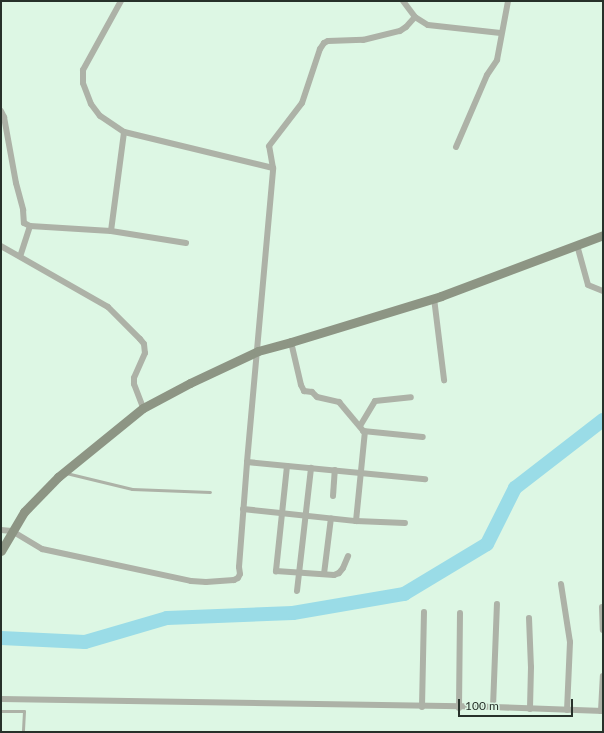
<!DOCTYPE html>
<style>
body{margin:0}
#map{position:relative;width:604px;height:733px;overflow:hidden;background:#ddf7e4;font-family:Lato,sans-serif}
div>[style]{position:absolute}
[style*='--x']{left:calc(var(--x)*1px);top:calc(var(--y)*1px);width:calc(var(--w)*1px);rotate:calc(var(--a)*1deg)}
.river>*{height:14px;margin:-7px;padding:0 7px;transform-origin:7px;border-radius:7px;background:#9adce7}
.lane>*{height:3px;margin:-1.5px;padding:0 1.5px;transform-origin:1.5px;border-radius:1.5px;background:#adb2a7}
.street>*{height:6px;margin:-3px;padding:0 3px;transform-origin:3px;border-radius:3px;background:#adb2a7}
.secondary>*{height:9px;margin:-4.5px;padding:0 4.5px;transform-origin:4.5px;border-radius:4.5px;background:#8d9584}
span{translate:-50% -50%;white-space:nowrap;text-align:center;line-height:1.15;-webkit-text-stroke:3px #ddf7e4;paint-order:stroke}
.frame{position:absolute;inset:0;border:2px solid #27312a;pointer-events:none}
.scale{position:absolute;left:458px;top:699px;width:115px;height:18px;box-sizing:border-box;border:2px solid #27312a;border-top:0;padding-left:5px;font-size:12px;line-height:14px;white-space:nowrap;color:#27312a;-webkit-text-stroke:3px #ddf7e4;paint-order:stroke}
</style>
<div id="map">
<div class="river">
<div style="--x:1;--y:638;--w:84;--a:2.7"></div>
<div style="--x:85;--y:642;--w:85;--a:-16.3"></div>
<div style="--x:167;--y:618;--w:126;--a:-2.3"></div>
<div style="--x:293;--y:613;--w:113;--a:-9.7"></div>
<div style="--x:404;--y:594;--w:97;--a:-31.1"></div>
<div style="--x:487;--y:544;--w:63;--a:-63.4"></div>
<div style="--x:515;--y:488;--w:111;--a:-37.7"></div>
</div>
<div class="lane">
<div style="--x:66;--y:473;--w:68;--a:13.6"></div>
<div style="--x:132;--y:489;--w:78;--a:2.2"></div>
<div style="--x:1;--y:711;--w:23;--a:0"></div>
<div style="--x:24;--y:711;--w:21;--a:93"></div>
</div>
<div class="street">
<div style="--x:403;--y:1;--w:20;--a:53"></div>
<div style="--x:415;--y:17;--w:15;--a:32"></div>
<div style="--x:428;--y:25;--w:73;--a:6.3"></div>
<div style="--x:1;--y:111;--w:7;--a:63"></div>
<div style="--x:4;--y:117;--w:67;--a:79.7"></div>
<div style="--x:16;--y:183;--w:28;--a:75"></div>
<div style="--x:23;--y:210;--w:13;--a:86"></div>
<div style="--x:24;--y:223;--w:7;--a:27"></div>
<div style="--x:30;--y:226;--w:32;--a:108"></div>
<div style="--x:456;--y:147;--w:78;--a:-66.7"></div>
<div style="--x:487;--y:75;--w:18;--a:-56"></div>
<div style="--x:497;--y:60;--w:60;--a:-79.4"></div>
<div style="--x:273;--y:168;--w:22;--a:-100"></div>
<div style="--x:269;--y:146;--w:54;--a:-52.5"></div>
<div style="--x:302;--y:103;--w:57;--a:-71.6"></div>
<div style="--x:320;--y:49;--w:7;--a:-56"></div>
<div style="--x:324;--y:43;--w:4;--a:-27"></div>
<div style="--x:328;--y:41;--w:35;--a:-2"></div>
<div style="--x:363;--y:40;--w:38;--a:-14"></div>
<div style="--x:400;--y:31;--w:7;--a:-34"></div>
<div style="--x:406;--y:27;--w:13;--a:-48"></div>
<div style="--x:30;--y:226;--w:81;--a:3.5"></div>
<div style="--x:111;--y:231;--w:76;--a:9.1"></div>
<div style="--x:111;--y:231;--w:100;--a:-82.5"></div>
<div style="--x:577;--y:245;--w:41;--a:74.6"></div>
<div style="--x:588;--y:285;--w:16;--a:22"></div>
<div style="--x:1;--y:246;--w:123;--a:29.7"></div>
<div style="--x:108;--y:307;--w:45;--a:45"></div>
<div style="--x:140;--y:339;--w:6;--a:51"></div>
<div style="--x:144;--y:344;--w:9;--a:84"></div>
<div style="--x:145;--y:353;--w:27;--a:114"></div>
<div style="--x:134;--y:378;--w:6;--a:90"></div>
<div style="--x:134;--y:384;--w:26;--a:69"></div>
<div style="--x:434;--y:298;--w:83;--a:83"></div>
<div style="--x:291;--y:342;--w:44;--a:76.9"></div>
<div style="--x:301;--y:385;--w:7;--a:63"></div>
<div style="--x:304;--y:391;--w:8;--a:7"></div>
<div style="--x:312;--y:392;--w:7;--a:45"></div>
<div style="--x:317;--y:397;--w:23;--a:13"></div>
<div style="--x:339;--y:402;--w:38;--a:50"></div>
<div style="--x:363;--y:431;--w:60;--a:5.7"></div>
<div style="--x:360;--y:426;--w:29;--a:-59"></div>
<div style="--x:375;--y:401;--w:36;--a:-6"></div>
<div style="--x:247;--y:462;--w:179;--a:5.5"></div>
<div style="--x:287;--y:466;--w:106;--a:96"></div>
<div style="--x:276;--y:571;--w:58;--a:3.9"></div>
<div style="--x:334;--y:575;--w:5;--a:-22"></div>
<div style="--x:339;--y:573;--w:6;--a:-51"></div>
<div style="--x:343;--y:568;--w:13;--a:-67"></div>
<div style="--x:333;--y:496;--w:26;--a:-86"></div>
<div style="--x:243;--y:509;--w:114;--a:6.1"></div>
<div style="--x:356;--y:521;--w:49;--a:2.3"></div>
<div style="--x:356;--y:521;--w:90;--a:-84.3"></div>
<div style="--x:1;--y:530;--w:11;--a:5"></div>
<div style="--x:12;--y:531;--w:35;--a:31"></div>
<div style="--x:42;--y:549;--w:152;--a:12.1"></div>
<div style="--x:191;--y:581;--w:15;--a:4"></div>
<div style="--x:206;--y:582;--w:28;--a:-4"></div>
<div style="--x:234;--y:580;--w:4;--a:-27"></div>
<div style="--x:238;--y:578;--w:4;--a:-63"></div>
<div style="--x:240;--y:574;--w:7;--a:-98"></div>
<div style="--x:239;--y:567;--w:105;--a:-85.6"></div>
<div style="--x:247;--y:462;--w:295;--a:-84.9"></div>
<div style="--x:273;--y:168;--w:153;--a:-166.4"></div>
<div style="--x:124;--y:132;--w:29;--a:-146"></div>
<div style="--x:100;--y:116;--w:15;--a:-127"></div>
<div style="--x:91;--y:104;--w:22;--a:-111"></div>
<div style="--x:83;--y:83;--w:13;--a:-90"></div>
<div style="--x:83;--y:70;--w:79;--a:-61.2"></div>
<div style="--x:324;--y:574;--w:56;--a:-82.9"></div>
<div style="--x:561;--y:584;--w:59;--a:81.2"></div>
<div style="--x:570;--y:642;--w:68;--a:92.5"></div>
<div style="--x:297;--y:591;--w:124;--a:-83.5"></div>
<div style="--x:602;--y:607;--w:23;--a:88"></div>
<div style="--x:529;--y:618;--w:49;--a:87.7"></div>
<div style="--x:531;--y:667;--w:42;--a:91.4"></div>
<div style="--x:1;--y:699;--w:492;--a:0.9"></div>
<div style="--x:493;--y:707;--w:110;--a:2.1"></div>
<div style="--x:422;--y:707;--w:95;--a:-88.8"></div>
<div style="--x:493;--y:707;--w:103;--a:-87.8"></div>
<div style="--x:459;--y:708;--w:95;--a:-89.4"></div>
<div style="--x:601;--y:711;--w:35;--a:-87"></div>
</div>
<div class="secondary">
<div style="--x:1;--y:551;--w:45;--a:-59.5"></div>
<div style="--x:24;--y:512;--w:49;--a:-45.8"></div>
<div style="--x:58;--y:477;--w:109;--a:-39.1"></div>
<div style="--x:143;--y:408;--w:53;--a:-28"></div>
<div style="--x:190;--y:383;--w:75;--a:-25.2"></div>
<div style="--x:258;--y:351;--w:34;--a:-15"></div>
<div style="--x:291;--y:342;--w:157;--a:-17"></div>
<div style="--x:441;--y:296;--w:173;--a:-20.6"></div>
</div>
<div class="frame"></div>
<div class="scale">100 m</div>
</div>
